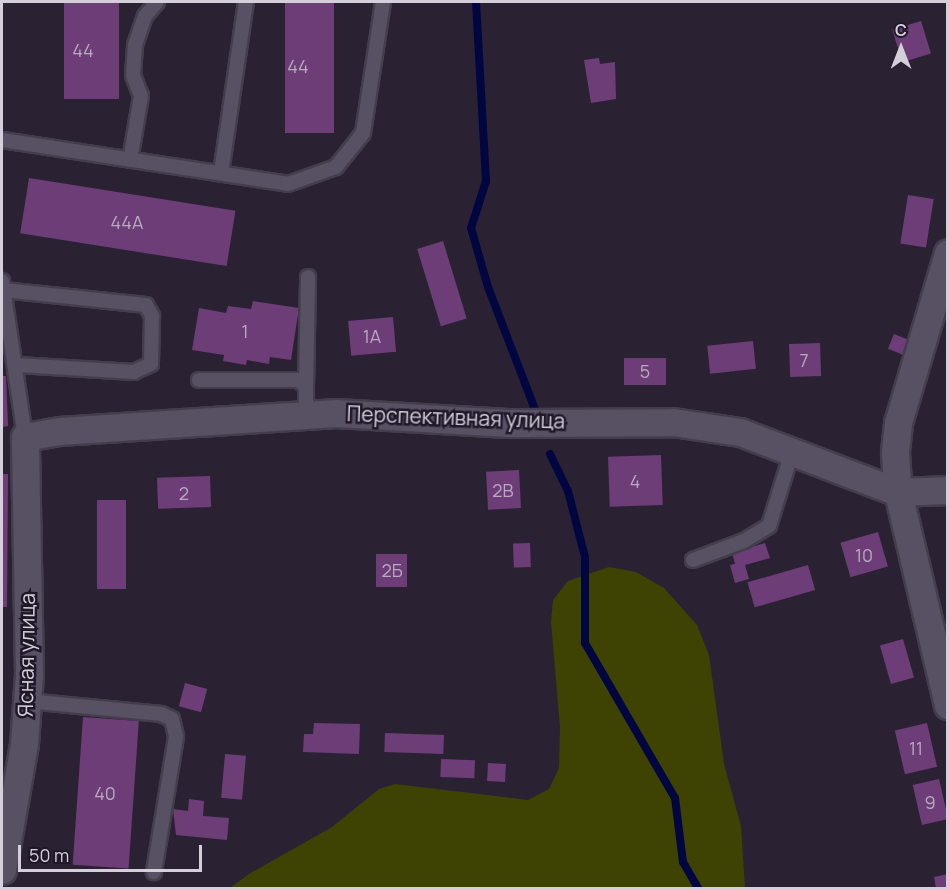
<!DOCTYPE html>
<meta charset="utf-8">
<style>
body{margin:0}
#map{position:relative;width:949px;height:890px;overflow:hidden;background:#2a2233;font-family:Manrope,sans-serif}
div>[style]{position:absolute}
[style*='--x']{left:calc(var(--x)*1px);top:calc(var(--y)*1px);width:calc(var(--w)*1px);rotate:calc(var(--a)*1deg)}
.green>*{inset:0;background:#3e4303}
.stream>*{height:8px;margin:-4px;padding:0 4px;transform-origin:4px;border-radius:4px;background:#010641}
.building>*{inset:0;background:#6d3d77;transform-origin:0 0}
.roads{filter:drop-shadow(2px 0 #443e4c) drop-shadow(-2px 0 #443e4c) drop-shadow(0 2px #443e4c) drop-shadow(0 -2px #443e4c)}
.lane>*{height:14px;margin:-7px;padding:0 7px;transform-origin:7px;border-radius:7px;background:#585063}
.street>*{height:27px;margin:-13.5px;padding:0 13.5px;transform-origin:13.5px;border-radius:13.5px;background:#585063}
span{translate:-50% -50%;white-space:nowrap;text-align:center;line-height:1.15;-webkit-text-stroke:5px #201829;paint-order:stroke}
.number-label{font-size:18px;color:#baaac1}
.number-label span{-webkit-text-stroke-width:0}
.street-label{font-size:21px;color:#d4cfda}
.frame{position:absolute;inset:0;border:3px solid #d4cfda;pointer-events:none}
.north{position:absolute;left:871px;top:18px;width:60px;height:60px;-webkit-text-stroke:4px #201829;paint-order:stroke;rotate:0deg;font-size:16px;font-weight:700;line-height:24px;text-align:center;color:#d4cfda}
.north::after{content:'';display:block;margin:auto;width:21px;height:27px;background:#d4cfda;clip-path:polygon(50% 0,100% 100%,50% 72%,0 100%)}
.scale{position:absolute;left:18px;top:845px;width:184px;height:27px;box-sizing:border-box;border:3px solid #d4cfda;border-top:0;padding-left:8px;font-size:18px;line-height:21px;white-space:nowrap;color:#d4cfda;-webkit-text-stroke:4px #201829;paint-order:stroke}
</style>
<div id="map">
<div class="green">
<div style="clip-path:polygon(609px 567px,636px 572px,664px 588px,697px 625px,709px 655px,724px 764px,741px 826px,745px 888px,230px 888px,249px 874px,332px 827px,379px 789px,395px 784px,528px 800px,549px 789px,559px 768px,560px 727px,551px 622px,553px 600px,568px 581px)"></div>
</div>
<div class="stream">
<div style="--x:476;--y:2;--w:179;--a:86.8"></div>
<div style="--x:486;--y:181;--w:49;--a:107.7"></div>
<div style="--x:471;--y:228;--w:61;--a:73.9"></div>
<div style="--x:488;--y:287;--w:139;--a:69"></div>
<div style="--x:550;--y:454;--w:41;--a:64.1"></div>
<div style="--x:568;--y:491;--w:68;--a:75.6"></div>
<div style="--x:585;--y:557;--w:86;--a:90"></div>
<div style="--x:585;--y:643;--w:179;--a:59.9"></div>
<div style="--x:675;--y:798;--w:64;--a:82.9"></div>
<div style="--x:683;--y:862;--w:30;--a:60"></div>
</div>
<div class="building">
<div style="left:64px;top:2px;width:55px;height:97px"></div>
<div style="left:285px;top:2px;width:49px;height:131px"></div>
<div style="left:921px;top:21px;width:34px;height:30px;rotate:73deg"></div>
<div style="clip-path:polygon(599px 58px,600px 64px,615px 62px,616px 99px,591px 103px,584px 60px)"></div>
<div style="left:29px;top:178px;width:209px;height:56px;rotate:9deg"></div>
<div style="left:908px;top:195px;width:26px;height:49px;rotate:9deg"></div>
<div style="left:443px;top:241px;width:81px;height:27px;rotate:73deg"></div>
<div style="clip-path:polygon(253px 301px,299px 308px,291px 360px,270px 357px,269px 364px,247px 360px,246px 365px,223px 361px,224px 355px,192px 350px,199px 308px,226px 313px,228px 306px,251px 309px)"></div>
<div style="left:393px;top:317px;width:35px;height:45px;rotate:85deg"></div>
<div style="left:894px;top:334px;width:16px;height:16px;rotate:22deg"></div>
<div style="left:753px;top:341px;width:28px;height:46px;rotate:84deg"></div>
<div style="left:820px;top:343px;width:33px;height:31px;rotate:88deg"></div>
<div style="left:624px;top:358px;width:42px;height:27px"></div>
<div style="clip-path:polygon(2px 376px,6px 376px,8px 426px,2px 427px)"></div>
<div style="left:661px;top:455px;width:50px;height:53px;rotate:88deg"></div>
<div style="left:519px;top:470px;width:38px;height:33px;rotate:87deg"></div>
<div style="clip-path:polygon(2px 474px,8px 474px,7px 607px,2px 607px)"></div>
<div style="left:210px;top:476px;width:31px;height:53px;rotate:88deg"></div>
<div style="left:97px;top:500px;width:29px;height:89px"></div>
<div style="left:878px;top:532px;width:36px;height:39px;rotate:74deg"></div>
<div style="left:530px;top:543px;width:24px;height:17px;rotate:88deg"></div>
<div style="clip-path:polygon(765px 543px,770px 558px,745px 565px,749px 579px,735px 583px,730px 565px,735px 564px,732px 553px)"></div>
<div style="left:376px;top:554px;width:31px;height:33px"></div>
<div style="left:808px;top:565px;width:26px;height:63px;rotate:74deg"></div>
<div style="left:903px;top:639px;width:40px;height:24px;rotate:74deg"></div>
<div style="left:185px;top:683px;width:23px;height:24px;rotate:15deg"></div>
<div style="left:83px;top:717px;width:56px;height:148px;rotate:4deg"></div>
<div style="clip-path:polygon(314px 723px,360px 724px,359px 754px,303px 752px,304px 734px,313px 734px)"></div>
<div style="left:927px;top:723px;width:45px;height:33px;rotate:77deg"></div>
<div style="left:385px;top:733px;width:59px;height:19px;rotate:2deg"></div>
<div style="left:225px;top:754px;width:21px;height:44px;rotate:5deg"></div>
<div style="left:441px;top:759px;width:34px;height:18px;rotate:2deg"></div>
<div style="left:488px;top:763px;width:18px;height:18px;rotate:3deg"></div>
<div style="left:939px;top:779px;width:41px;height:27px;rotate:77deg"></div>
<div style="clip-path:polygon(189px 799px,204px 801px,203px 816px,229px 818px,227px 840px,176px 835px,173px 809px,188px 811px)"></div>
<div style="clip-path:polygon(948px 874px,948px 888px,936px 888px,934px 877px)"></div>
</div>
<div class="roads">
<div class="lane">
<div style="--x:2;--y:140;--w:289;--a:8.7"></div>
<div style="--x:288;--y:184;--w:51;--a:-19.5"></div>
<div style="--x:336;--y:167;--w:43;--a:-51.5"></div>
<div style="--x:363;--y:133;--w:133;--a:-81.3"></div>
<div style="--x:130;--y:160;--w:65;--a:-80.2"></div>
<div style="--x:141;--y:96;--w:22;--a:-111"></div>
<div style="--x:133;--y:75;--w:30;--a:-86"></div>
<div style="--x:135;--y:45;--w:31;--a:-71"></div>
<div style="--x:145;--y:16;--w:18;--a:-49"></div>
<div style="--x:221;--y:173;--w:173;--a:-81.7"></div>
<div style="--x:2;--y:281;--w:158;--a:81.6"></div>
<div style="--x:3;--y:290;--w:144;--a:6"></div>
<div style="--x:146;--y:305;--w:13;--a:61"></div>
<div style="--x:152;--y:316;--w:48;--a:91.2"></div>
<div style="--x:151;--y:364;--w:19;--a:155"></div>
<div style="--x:134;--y:372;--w:117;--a:-176.6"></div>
<div style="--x:199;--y:380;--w:99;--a:0"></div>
<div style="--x:298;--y:380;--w:10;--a:37"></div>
<div style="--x:306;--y:386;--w:29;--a:90"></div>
<div style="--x:306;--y:386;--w:109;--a:-88.9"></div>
<div style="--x:693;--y:560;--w:54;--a:-20.4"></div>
<div style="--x:744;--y:541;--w:29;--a:-31"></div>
<div style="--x:769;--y:526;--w:81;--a:-72.7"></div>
<div style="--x:27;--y:701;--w:135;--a:5.5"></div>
<div style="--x:161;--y:714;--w:12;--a:24"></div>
<div style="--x:172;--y:719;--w:18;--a:77"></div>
<div style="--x:176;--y:737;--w:137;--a:99.3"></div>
</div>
<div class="street">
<div style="--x:948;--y:253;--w:177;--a:106.4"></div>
<div style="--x:898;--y:423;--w:30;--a:96"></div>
<div style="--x:895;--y:453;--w:39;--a:86"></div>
<div style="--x:898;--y:492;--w:219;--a:76.8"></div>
<div style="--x:2;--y:870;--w:128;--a:-80.1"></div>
<div style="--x:24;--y:744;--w:70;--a:-85.9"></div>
<div style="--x:29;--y:674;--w:237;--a:-91"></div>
<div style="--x:25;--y:437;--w:35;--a:-10"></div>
<div style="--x:59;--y:431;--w:278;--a:-3.7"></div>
<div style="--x:336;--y:413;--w:172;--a:3.3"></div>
<div style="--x:508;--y:423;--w:165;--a:-0.3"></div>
<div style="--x:673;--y:422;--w:68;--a:8.5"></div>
<div style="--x:740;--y:432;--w:169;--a:20.8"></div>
<div style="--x:898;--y:492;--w:50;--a:-2.3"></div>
</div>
</div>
<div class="number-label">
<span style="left:83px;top:50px">44</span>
<span style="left:298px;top:66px">44</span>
<span style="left:127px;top:222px">44А</span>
<span style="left:245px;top:331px">1</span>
<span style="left:372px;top:336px">1А</span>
<span style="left:804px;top:360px">7</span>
<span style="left:645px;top:371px">5</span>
<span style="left:635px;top:481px">4</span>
<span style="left:503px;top:490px">2В</span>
<span style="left:184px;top:493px">2</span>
<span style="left:864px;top:555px">10</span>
<span style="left:392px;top:570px">2Б</span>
<span style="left:916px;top:748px">11</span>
<span style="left:105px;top:793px">40</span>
<span style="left:930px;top:802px">9</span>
</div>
<div class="street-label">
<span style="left:456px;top:417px;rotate:2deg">Перспективная улица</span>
<span style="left:26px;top:655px;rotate:-89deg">Ясная улица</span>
</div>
<div class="frame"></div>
<div class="north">С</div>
<div class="scale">50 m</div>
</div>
